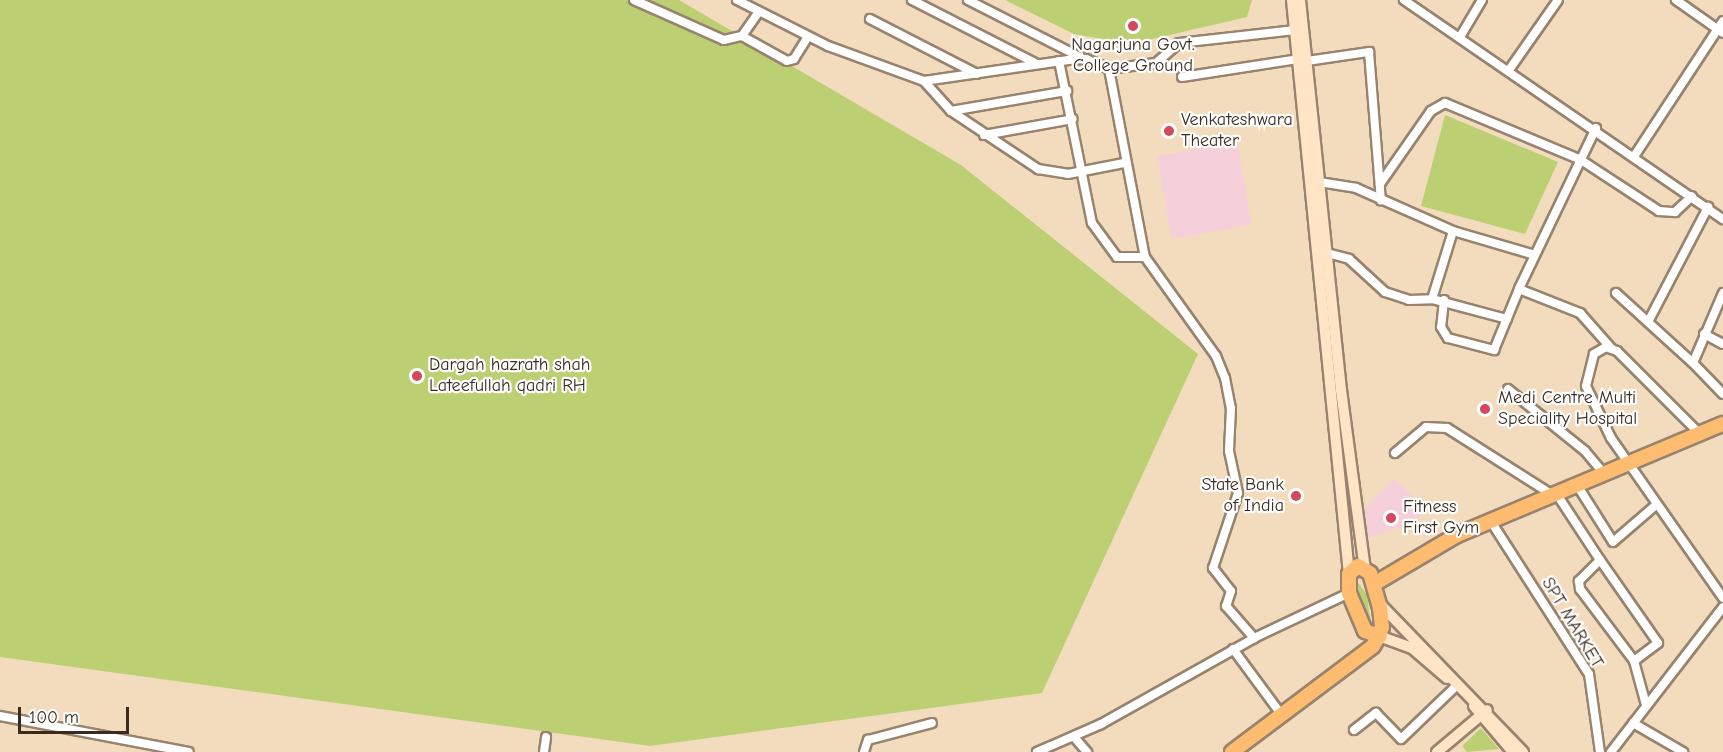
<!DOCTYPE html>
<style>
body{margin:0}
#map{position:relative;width:1723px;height:752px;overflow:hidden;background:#f3dcbe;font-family:"Comic Neue",sans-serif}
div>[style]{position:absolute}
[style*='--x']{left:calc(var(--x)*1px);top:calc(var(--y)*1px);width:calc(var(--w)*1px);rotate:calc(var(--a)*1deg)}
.built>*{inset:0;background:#f5cfda;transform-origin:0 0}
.green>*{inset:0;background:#bcd073}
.roads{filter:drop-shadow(2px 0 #97836e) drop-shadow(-2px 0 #97836e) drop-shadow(0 2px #97836e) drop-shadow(0 -2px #97836e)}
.street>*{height:8px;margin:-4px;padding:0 4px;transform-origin:4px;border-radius:4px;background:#fff}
.secondary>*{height:10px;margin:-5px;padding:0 5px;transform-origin:5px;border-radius:5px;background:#ffe4c6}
.highway>*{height:14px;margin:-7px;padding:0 7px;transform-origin:7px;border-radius:7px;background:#febc70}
.dots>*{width:16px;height:16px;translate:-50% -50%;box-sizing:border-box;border:3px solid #fff;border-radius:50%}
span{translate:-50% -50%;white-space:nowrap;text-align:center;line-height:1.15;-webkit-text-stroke:4.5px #fff;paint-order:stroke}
.poi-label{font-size:18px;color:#3b2a1e}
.left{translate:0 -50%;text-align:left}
.right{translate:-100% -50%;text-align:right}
.street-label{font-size:18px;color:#3b2a1e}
.scale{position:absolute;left:18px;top:707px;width:111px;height:27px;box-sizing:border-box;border:3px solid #3b2a1e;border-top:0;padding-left:8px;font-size:18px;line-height:21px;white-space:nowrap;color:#3b2a1e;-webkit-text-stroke:4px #fff;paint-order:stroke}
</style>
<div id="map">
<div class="built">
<div style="left:1237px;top:142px;width:84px;height:81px;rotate:80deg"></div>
<div style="clip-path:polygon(1394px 479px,1427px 509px,1413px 523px,1368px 538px,1359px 514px)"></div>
</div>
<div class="green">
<div style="clip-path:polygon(0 0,679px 0,961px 165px,1198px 354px,1042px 693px,650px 746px,0 657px)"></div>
<div style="clip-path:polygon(1005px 0,1252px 0,1247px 17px,1131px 44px,1074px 34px)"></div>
<div style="clip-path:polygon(1445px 115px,1558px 162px,1525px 234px,1421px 206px)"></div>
<div style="clip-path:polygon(1354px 577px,1367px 595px,1372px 632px,1354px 590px)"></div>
<div style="clip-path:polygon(1481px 728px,1499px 749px,1467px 752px,1462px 746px)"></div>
</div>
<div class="roads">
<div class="street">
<div style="--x:634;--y:0;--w:98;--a:24"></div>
<div style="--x:724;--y:40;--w:18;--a:-13"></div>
<div style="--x:737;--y:0;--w:102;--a:26.8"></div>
<div style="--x:828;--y:46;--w:102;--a:20"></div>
<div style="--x:924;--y:81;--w:146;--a:-8.3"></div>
<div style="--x:1068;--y:60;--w:18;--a:-3"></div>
<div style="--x:1086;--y:59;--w:25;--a:23"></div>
<div style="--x:1109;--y:69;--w:191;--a:79.2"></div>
<div style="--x:1145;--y:257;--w:122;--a:54.4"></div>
<div style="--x:1216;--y:356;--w:24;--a:68"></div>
<div style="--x:1225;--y:378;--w:31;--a:79"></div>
<div style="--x:1231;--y:408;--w:43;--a:92.7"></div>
<div style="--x:1229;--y:451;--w:43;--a:77.9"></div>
<div style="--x:1238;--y:493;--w:79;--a:108.4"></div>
<div style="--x:1213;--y:568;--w:29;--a:52"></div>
<div style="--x:1231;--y:591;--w:16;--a:108"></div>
<div style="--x:1226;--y:606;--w:43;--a:48.8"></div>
<div style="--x:912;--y:0;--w:140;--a:27.1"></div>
<div style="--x:968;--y:0;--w:130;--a:27"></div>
<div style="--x:1404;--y:0;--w:387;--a:34.5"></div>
<div style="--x:1676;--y:0;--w:57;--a:35.1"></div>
<div style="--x:758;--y:13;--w:28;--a:125"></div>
<div style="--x:742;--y:36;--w:51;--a:29.1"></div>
<div style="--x:787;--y:61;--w:7;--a:-16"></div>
<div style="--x:794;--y:59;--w:26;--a:-58"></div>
<div style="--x:870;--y:19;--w:120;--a:27.2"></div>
<div style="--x:1460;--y:37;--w:43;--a:-59.3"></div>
<div style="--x:1059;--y:61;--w:165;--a:78.5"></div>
<div style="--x:1092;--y:223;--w:42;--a:53.7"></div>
<div style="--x:1117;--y:257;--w:28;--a:0"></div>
<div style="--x:1307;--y:61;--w:63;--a:-8.3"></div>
<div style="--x:1369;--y:52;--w:149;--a:85.4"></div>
<div style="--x:1109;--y:69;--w:47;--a:-7.3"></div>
<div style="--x:1156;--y:63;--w:30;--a:-41"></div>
<div style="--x:1179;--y:43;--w:117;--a:-6.4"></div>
<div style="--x:1509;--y:70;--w:85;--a:-55"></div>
<div style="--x:1182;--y:77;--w:117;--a:-8.8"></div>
<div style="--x:924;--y:81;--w:40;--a:48"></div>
<div style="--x:951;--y:111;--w:105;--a:33.7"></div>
<div style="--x:1038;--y:169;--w:30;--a:9"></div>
<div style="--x:1068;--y:174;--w:57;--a:-11.1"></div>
<div style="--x:951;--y:111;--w:118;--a:-9.8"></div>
<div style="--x:1596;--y:128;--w:178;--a:115.6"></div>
<div style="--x:1519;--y:289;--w:66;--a:21.5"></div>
<div style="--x:1580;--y:313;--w:47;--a:48.5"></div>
<div style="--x:984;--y:135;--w:90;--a:-10.2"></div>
<div style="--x:1635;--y:155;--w:160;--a:-56.7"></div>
<div style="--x:1319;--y:182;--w:37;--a:9"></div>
<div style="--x:1356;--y:188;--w:106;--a:23.9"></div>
<div style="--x:1380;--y:184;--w:89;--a:-55.1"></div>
<div style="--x:1431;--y:111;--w:16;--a:-30"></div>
<div style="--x:1445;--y:103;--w:147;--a:22.7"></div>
<div style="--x:1581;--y:160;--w:93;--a:33.2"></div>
<div style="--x:1659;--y:211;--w:16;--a:4"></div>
<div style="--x:1675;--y:212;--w:23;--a:-43"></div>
<div style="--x:1327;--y:253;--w:23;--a:15"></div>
<div style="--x:1349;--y:259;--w:49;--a:42.5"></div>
<div style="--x:1385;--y:292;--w:25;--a:18"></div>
<div style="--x:1409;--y:300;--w:23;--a:-2"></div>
<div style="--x:1616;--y:293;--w:104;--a:42.3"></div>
<div style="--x:1723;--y:293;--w:76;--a:113.2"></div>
<div style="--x:1693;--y:363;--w:43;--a:45.9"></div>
<div style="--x:1444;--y:300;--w:27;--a:96"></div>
<div style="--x:1441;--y:327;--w:13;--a:58"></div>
<div style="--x:1448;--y:338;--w:48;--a:14.6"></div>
<div style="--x:1494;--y:350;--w:66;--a:-67.7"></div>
<div style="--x:1507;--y:319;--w:78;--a:-165.1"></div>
<div style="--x:1432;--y:299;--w:71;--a:-72.8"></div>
<div style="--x:1453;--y:231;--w:85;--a:16.3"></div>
<div style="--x:1648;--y:322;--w:130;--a:-62.4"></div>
<div style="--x:1704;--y:334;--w:21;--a:28"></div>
<div style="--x:1508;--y:389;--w:99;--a:38.8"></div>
<div style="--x:1585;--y:451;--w:30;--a:50"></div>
<div style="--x:1700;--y:434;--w:117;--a:-135"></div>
<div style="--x:1617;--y:351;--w:12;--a:-160"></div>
<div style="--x:1606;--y:347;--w:14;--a:150"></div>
<div style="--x:1594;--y:354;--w:33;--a:104"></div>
<div style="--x:1586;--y:386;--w:58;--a:64.3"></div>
<div style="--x:1611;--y:438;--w:195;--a:55"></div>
<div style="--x:1395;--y:453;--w:40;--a:-40"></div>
<div style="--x:1426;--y:427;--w:21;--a:3"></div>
<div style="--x:1447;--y:428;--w:123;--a:32.4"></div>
<div style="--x:1577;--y:485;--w:67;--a:57.7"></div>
<div style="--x:1613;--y:542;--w:57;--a:-40.7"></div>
<div style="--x:1556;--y:493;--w:80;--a:56.7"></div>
<div style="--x:1490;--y:520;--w:183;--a:57.3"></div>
<div style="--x:1589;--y:674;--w:79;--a:82"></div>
<div style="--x:1233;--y:649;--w:76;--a:53.6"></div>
<div style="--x:1634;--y:661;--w:30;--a:-37"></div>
<div style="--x:1658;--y:643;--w:101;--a:-124.9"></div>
<div style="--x:1600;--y:560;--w:30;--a:135"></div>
<div style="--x:1579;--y:581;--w:8;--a:83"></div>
<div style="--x:1580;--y:589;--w:90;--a:53.1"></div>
<div style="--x:1634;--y:661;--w:46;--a:74.7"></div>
<div style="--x:0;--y:716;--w:192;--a:10.8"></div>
<div style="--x:1633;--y:723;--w:58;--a:30.1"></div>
<div style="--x:1354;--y:730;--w:28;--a:-38"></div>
<div style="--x:1376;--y:713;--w:36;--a:46"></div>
<div style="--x:1401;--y:739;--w:76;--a:-43.9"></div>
<div style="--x:1074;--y:737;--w:20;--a:49"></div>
<div style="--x:544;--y:752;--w:15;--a:-82"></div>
<div style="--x:864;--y:752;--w:13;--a:-72"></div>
<div style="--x:868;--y:740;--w:66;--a:-14.9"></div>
<div style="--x:1037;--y:752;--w:70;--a:-23.6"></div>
<div style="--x:1101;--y:724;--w:176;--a:-29.3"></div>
<div style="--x:1254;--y:638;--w:105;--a:-25.3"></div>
<div style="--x:1611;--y:752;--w:183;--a:-52.3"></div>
</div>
<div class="secondary">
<div style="--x:1292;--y:0;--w:577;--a:84.33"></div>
<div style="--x:1300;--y:0;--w:392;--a:84"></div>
<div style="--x:1341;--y:390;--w:181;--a:82.4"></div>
<div style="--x:1380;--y:604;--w:206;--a:46"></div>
<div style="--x:1379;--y:636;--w:35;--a:20"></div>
<div style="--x:1412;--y:648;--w:46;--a:40.6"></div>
<div style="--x:1474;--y:706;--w:60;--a:49.7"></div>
<div style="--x:1437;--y:752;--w:65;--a:-40"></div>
</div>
<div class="highway">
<div style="--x:1374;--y:584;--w:96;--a:-30.6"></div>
<div style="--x:1457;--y:535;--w:288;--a:-22.7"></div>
<div style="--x:1232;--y:752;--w:176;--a:-36.9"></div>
<div style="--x:1373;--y:646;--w:12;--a:-59"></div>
<div style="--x:1379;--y:636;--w:9;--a:-72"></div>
<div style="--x:1382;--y:627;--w:19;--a:-96"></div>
<div style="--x:1380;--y:608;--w:36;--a:-106"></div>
<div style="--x:1370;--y:573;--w:14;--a:-150"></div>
<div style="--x:1358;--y:566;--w:12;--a:138"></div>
<div style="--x:1349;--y:574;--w:19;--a:90"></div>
<div style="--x:1349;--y:593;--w:41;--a:67.2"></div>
<div style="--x:1365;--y:631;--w:15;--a:20"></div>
</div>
</div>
<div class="dots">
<div style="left:1133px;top:26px;background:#d1495b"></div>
<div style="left:1169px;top:131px;background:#d1495b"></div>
<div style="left:417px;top:376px;background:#d1495b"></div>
<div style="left:1485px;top:409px;background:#d1495b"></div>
<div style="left:1296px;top:496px;background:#d1495b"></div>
<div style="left:1391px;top:518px;background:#d1495b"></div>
</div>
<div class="poi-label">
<span style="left:1133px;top:56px">Nagarjuna Govt.<br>College Ground</span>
<span class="left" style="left:1181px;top:131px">Venkateshwara<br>Theater</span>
<span class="left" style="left:429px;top:376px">Dargah hazrath shah<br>Lateefullah qadri RH</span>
<span class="left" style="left:1498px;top:409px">Medi Centre Multi<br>Speciality Hospital</span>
<span class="right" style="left:1284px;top:496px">State Bank<br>of India</span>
<span class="left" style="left:1403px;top:518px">Fitness<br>First Gym</span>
</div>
<div class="street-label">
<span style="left:1572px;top:623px;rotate:59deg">SPT MARKET</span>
</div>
<div class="scale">100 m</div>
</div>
